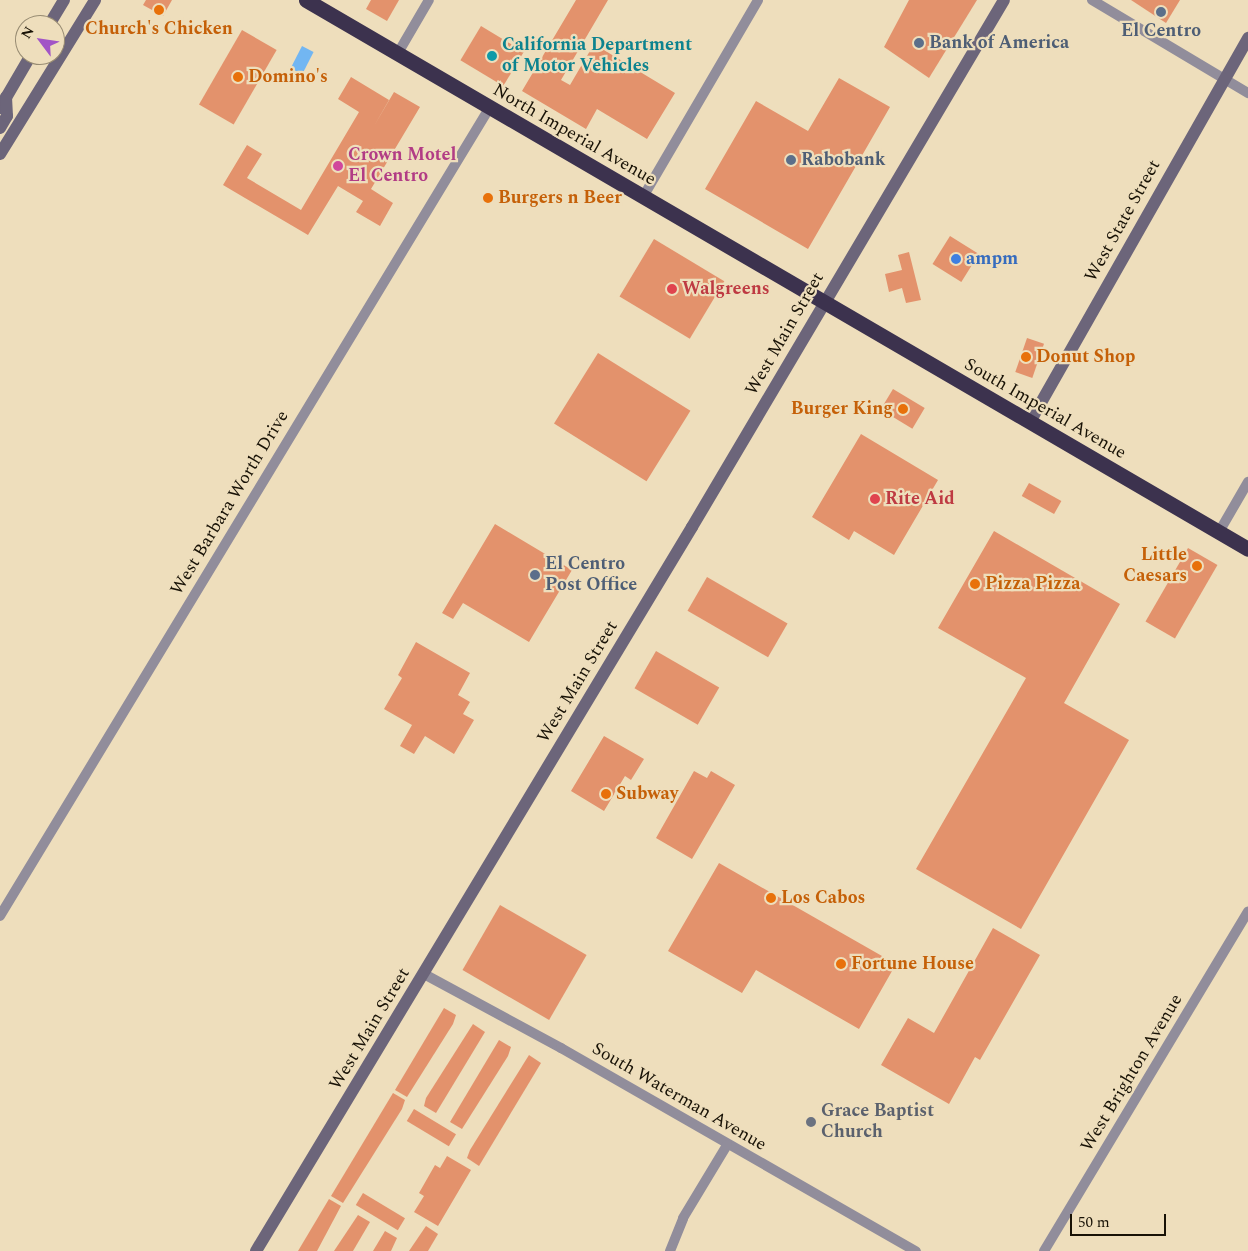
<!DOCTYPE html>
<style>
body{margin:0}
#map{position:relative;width:1248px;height:1251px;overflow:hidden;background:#eedebc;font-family:Spectral,serif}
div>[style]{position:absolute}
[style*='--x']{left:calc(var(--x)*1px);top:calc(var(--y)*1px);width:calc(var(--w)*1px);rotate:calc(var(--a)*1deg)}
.water>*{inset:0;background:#72b6f2;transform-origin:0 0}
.building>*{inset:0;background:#e3926c;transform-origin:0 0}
.street>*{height:10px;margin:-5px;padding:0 5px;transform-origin:5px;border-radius:5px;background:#918d9b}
.secondary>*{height:12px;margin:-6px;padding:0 6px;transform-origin:6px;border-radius:6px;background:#6c657a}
.highway>*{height:15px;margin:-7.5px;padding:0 7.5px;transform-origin:7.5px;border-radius:7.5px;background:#3c324e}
.dots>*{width:14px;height:14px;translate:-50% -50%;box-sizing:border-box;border:2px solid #eedebc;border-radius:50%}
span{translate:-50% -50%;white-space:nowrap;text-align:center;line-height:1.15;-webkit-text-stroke:4.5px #eedebc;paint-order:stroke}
.food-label{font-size:18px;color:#c56008;font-weight:700}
.left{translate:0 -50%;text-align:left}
.right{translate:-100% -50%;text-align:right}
.service-label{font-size:18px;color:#4e5e75;font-weight:700}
.culture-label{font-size:18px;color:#0d838f;font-weight:700}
.street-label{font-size:18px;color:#181206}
.hotel-label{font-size:18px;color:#b23c85;font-weight:700}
.shop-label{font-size:18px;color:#366cbe;font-weight:700}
.health-label{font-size:18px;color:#be3a42;font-weight:700}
.worship-label{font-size:18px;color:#5b616d;font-weight:700}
.north{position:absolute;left:15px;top:15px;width:50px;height:50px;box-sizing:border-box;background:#eedebc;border:1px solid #988c73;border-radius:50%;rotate:301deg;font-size:14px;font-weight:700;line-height:20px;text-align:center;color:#181206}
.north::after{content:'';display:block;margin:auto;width:18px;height:22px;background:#a255c6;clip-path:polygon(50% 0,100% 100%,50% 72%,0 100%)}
.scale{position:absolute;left:1070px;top:1214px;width:96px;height:22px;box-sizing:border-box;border:2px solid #181206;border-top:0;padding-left:6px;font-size:15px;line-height:18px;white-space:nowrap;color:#181206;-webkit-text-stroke:4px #eedebc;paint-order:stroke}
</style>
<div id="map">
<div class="water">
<div style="left:302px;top:46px;width:13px;height:25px;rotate:27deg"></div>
</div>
<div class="building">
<div style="clip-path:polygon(146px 0,172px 0,163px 16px,143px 5px)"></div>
<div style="clip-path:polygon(371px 0,399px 0,387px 21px,366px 9px)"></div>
<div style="clip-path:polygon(576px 0,608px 0,561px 80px,570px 85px,594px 44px,675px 93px,647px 139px,597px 109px,586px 129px,522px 91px)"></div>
<div style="clip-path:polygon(909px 0,977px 0,929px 78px,884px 47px)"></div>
<div style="clip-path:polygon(1131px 0,1180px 0,1166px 23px)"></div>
<div style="left:481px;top:26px;width:50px;height:40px;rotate:31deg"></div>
<div style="left:242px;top:30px;width:40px;height:86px;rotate:30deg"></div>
<div style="clip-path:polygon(351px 77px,389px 100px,374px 126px,394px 92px,420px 107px,371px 189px,393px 203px,380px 226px,356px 212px,363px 201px,338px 186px,308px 235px,223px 185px,247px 145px,262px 154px,247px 178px,301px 210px,359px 112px,338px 99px)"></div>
<div style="clip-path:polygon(839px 78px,890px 107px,808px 249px,705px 189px,756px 101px,808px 131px)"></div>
<div style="left:950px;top:236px;width:34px;height:33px;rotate:32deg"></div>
<div style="left:654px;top:239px;width:82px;height:67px;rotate:31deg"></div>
<div style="clip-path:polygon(909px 252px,921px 300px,906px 303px,902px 288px,889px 292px,885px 274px,902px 270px,898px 255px)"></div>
<div style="left:1027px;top:338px;width:18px;height:36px;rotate:19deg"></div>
<div style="left:598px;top:353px;width:109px;height:83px;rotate:32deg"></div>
<div style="left:893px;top:389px;width:37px;height:24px;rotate:31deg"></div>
<div style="clip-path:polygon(861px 434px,938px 480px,894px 555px,854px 531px,849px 540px,812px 517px)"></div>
<div style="left:1029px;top:483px;width:37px;height:15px;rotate:29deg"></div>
<div style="clip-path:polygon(495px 524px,572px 570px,529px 642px,463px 603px,453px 619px,442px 613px)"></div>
<div style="clip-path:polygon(994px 531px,1120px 604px,1064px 703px,1129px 740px,1021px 929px,916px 869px,1026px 678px,938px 628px)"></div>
<div style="left:1188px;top:548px;width:34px;height:85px;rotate:30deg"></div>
<div style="left:707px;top:577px;width:93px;height:39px;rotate:30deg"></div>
<div style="clip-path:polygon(416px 642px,470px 673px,458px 695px,470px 702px,463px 714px,474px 720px,454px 754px,425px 736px,414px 754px,400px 746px,412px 725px,384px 709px,402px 678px,398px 675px)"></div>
<div style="left:656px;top:651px;width:73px;height:43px;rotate:30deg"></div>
<div style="clip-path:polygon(604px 736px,644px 759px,631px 780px,625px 776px,604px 811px,571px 791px)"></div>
<div style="clip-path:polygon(694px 771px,707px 778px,711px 771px,735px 785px,692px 859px,656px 838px)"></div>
<div style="clip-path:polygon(719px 863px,896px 964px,859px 1029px,756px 970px,742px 993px,668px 951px)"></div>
<div style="left:500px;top:905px;width:100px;height:75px;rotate:30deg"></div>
<div style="clip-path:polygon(993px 928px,1040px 955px,980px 1060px,975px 1057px,949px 1104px,881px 1065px,908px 1018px,934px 1033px)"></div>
<div style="clip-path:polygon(444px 1008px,456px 1015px,453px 1024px,407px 1097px,395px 1090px)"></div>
<div style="clip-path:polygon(473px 1024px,485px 1032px,436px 1113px,424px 1106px,426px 1098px)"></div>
<div style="clip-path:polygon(499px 1040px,511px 1047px,508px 1056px,462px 1129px,450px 1122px)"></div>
<div style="clip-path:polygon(529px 1055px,541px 1063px,479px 1166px,467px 1158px,470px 1150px)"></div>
<div style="clip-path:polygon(393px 1093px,405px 1100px,402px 1109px,343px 1203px,331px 1196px)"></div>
<div style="left:414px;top:1109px;width:49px;height:14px;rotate:31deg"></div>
<div style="clip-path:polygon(447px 1156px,471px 1170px,438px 1226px,414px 1212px,424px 1196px,419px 1193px,435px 1165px,440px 1168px)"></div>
<div style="left:363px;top:1193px;width:49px;height:14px;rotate:31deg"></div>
<div style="clip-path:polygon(329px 1199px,341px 1206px,317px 1251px,298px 1251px)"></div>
<div style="clip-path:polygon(358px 1215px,370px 1222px,353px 1251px,334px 1251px)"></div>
<div style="clip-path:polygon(426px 1226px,438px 1234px,428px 1251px,409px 1251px)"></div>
<div style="clip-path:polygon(385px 1231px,397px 1238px,391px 1251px,373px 1251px)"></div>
</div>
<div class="street">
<div style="--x:1092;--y:0;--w:182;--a:30.8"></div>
<div style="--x:398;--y:53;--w:61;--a:-59.7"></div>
<div style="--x:643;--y:197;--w:228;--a:-59.7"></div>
<div style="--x:1219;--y:532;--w:58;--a:-59.9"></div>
<div style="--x:0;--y:916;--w:946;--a:-58.8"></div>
<div style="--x:424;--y:974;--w:156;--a:28.4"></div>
<div style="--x:561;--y:1048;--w:409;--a:29.8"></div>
<div style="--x:670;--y:1251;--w:35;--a:-68"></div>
<div style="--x:683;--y:1218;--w:85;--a:-58.9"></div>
<div style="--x:1044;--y:1251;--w:396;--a:-59"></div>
</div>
<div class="secondary">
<div style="--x:49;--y:25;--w:29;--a:-59"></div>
<div style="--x:0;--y:108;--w:61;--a:-59.7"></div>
<div style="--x:0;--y:128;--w:14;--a:-60"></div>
<div style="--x:7;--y:116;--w:19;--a:-93"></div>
<div style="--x:0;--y:154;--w:181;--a:-58.3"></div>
<div style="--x:1030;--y:422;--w:442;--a:-60.4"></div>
<div style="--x:256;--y:1251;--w:845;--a:-58.94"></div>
<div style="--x:692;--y:527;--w:612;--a:-59.37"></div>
</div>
<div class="highway">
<div style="--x:306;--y:0;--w:1090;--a:30.23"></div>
</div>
<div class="dots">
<div style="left:159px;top:10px;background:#e8710a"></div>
<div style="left:1161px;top:12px;background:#5c6f8a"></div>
<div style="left:919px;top:43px;background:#5c6f8a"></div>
<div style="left:492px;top:56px;background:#0f9aa8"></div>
<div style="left:238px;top:77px;background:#e8710a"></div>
<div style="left:791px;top:160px;background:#5c6f8a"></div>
<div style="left:338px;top:166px;background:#d1479c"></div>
<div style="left:488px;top:198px;background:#e8710a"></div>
<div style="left:956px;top:259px;background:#3f7fe0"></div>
<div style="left:672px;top:289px;background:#e0444e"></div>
<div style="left:1026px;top:357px;background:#e8710a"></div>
<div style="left:903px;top:409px;background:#e8710a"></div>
<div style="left:875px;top:499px;background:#e0444e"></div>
<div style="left:1197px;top:566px;background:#e8710a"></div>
<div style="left:535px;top:575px;background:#5c6f8a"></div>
<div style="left:975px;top:584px;background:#e8710a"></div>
<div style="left:606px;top:794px;background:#e8710a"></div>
<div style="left:771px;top:898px;background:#e8710a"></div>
<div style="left:841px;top:964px;background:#e8710a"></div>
<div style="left:811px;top:1122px;background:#6b7280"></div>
</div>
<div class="food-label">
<span style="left:159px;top:29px">Church's Chicken</span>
<span class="left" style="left:248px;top:77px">Domino's</span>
<span class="left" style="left:498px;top:198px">Burgers n Beer</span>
<span class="left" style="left:1036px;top:357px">Donut Shop</span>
<span class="right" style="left:893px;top:409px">Burger King</span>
<span class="right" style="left:1187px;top:566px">Little<br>Caesars</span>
<span class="left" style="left:985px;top:584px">Pizza Pizza</span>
<span class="left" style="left:616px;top:794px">Subway</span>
<span class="left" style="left:781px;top:898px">Los Cabos</span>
<span class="left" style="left:851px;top:964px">Fortune House</span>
</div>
<div class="service-label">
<span style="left:1161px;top:31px">El Centro</span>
<span class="left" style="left:929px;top:43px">Bank of America</span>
<span class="left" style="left:801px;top:160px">Rabobank</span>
<span class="left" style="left:545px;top:575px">El Centro<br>Post Office</span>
</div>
<div class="culture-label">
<span class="left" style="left:502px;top:56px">California Department<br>of Motor Vehicles</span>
</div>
<div class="street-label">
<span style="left:574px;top:135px;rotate:30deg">North Imperial Avenue</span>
<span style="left:1123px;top:221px;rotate:-61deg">West State Street</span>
<span style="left:785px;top:334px;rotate:-60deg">West Main Street</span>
<span style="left:1045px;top:409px;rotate:30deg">South Imperial Avenue</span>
<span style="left:230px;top:503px;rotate:-59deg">West Barbara Worth Drive</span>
<span style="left:578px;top:682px;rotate:-59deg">West Main Street</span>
<span style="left:370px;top:1029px;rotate:-59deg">West Main Street</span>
<span style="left:1132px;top:1073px;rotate:-59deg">West Brighton Avenue</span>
<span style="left:679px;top:1097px;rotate:30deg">South Waterman Avenue</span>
</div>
<div class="hotel-label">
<span class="left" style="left:348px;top:166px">Crown Motel<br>El Centro</span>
</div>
<div class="shop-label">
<span class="left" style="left:966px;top:259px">ampm</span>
</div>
<div class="health-label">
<span class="left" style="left:682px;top:289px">Walgreens</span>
<span class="left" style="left:885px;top:499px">Rite Aid</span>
</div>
<div class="worship-label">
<span class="left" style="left:821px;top:1122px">Grace Baptist<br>Church</span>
</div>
<div class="north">N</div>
<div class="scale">50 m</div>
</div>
